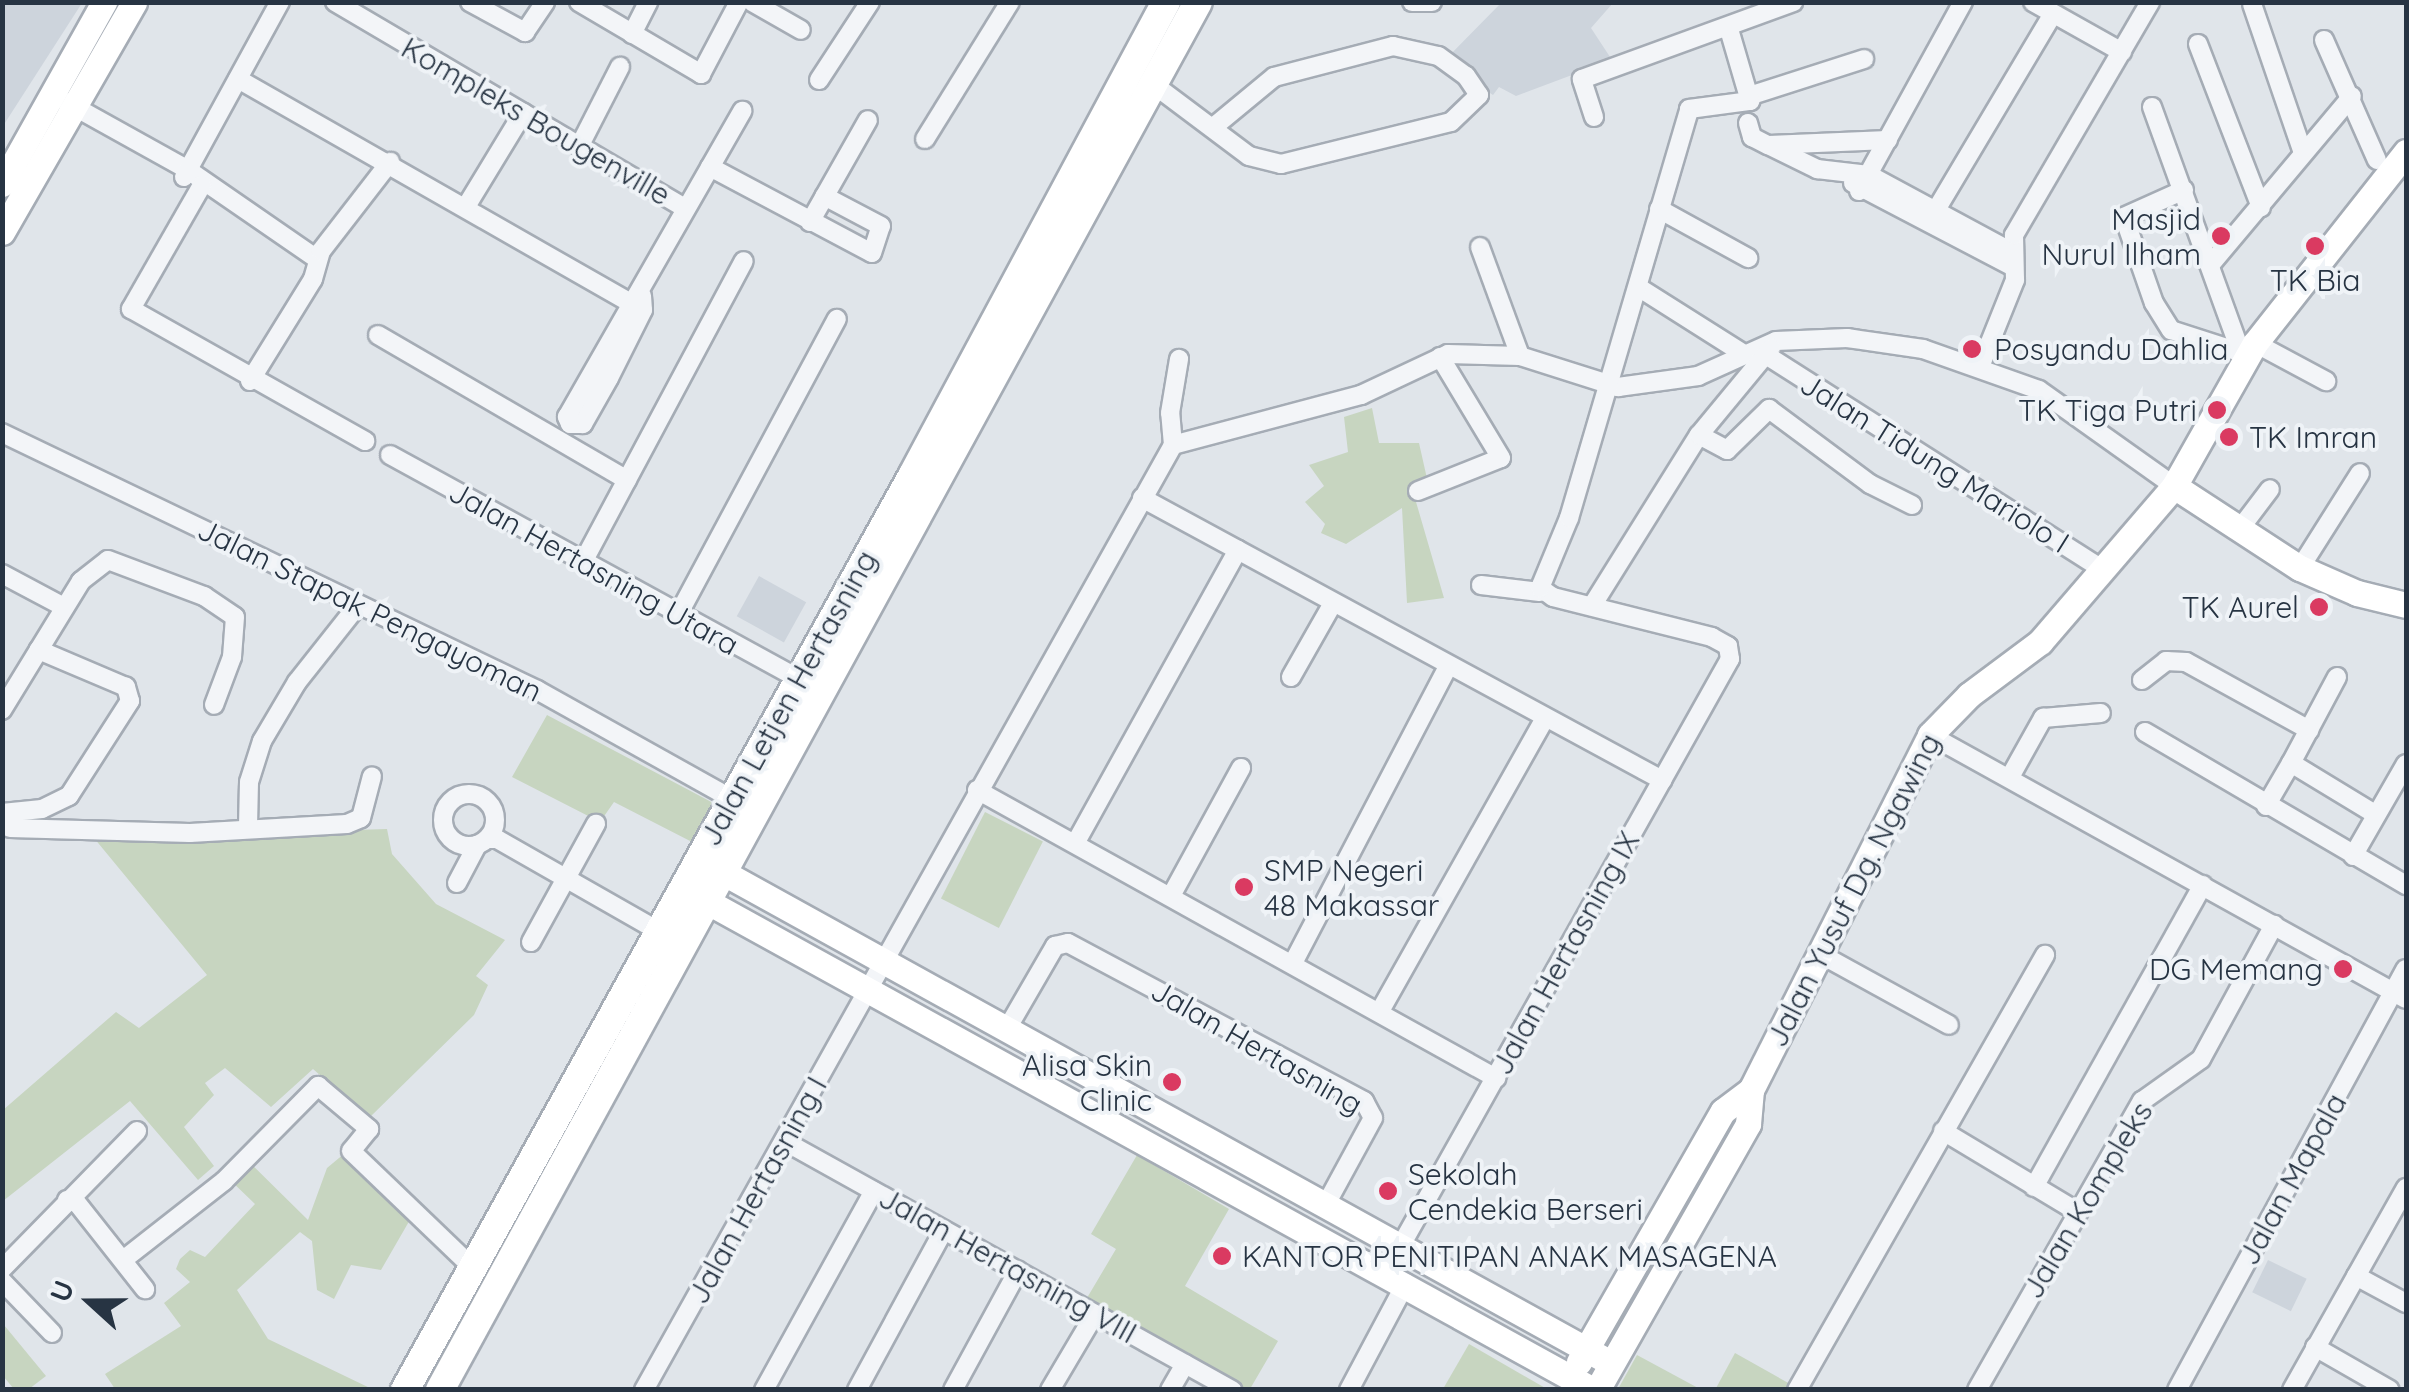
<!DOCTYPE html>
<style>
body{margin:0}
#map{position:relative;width:2409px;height:1392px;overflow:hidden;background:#e0e5ea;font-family:Quicksand,sans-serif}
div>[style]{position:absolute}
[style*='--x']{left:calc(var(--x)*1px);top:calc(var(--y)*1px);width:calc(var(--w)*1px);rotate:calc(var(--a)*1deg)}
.built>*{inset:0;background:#cdd4dc;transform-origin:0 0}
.green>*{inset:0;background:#c7d5c0;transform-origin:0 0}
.roads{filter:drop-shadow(2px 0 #a5acb5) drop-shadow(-2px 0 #a5acb5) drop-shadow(0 2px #a5acb5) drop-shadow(0 -2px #a5acb5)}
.street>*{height:18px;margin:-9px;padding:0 9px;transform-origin:9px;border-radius:9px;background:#f3f5f8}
.street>.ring{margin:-9px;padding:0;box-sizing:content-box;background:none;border:18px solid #f3f5f8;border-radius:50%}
.secondary>*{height:25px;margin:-12.5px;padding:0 12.5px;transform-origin:12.5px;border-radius:12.5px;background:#fff}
.primary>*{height:28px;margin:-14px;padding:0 14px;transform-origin:14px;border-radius:14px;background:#fff}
.dots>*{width:28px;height:28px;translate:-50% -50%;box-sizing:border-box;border:5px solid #eff3f7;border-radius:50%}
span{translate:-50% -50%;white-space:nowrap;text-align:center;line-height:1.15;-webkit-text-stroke:8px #eff3f7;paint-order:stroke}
.street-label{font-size:30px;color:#273443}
.poi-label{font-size:30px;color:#273443}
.right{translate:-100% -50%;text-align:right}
.left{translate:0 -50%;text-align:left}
.frame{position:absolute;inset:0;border:5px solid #273443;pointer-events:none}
.north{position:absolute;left:40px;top:1252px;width:100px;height:100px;-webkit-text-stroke:8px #eff3f7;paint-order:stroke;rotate:291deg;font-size:28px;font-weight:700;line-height:40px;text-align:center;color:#273443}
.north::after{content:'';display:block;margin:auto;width:35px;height:45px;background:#273443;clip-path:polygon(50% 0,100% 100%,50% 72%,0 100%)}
</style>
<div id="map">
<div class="built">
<div style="clip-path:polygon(3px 2px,82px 3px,3px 126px,2px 3px)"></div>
<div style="clip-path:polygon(1501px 3px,1613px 3px,1591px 28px,1612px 60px,1516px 96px,1499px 87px,1493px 95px,1443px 62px)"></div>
<div style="left:759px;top:576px;width:54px;height:46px;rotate:29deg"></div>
<div style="left:2268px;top:1260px;width:43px;height:36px;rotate:26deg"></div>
</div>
<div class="green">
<div style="clip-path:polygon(1372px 408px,1379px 443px,1419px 443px,1428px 483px,1414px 495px,1444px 598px,1407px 603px,1402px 508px,1346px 544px,1321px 533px,1325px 524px,1305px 502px,1324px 486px,1309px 465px,1348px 452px,1344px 417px)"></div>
<div style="clip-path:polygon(547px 715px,717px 805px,694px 843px,614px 802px,600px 822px,512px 777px)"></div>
<div style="left:985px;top:812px;width:65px;height:97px;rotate:27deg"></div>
<div style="clip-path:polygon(387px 829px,392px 854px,436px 904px,505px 940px,476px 976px,488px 985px,474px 1015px,369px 1118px,313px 1069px,271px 1107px,225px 1068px,205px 1083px,214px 1095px,184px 1127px,214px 1166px,198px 1180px,130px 1101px,3px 1201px,3px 1110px,116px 1012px,139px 1028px,207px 975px,94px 838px)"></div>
<div style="clip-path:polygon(345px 1153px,411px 1218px,381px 1270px,351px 1265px,334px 1299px,317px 1290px,312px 1241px,300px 1232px,237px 1290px,268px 1339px,372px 1389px,115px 1389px,105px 1374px,181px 1326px,164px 1303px,190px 1282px,176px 1269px,180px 1259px,190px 1250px,205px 1257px,255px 1204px,227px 1177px,244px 1157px,308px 1220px,327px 1168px)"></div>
<div style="clip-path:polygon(1137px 1155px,1229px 1209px,1185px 1286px,1278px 1341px,1250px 1389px,1233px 1389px,1084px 1303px,1116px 1249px,1091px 1234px)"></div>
<div style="clip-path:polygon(4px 1325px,46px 1376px,29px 1389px,14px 1389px,3px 1376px)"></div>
<div style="clip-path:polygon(1469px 1344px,1547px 1389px,1443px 1389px)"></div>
<div style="clip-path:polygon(1735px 1353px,1799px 1389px,1715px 1390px)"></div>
<div style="clip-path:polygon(1637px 1355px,1700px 1389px,1618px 1389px)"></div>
</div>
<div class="roads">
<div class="street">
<div style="--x:335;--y:2;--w:406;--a:30.5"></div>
<div style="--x:470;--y:2;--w:63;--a:28.6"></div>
<div style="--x:525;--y:32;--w:36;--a:-56"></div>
<div style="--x:579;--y:2;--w:142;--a:30.5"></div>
<div style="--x:701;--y:74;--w:81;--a:-62.2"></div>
<div style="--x:752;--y:2;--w:56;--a:29.7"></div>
<div style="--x:1412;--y:2;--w:20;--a:0"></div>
<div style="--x:2033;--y:2;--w:102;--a:29.3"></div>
<div style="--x:2252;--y:4;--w:157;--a:71.1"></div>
<div style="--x:632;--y:34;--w:36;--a:-63"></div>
<div style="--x:2324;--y:40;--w:131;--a:66.2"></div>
<div style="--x:2198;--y:44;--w:175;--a:68.9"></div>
<div style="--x:238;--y:79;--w:465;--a:29.7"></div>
<div style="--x:819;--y:80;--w:93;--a:-56.8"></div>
<div style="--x:1153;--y:84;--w:120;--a:36.9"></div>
<div style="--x:1249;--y:156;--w:33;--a:14"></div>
<div style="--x:1281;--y:164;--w:175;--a:-13.9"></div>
<div style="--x:1451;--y:122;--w:39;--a:-44"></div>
<div style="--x:1479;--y:95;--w:23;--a:-124"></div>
<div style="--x:1466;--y:76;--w:34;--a:-144"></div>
<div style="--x:1438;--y:56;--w:46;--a:-167.5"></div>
<div style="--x:1393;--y:46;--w:123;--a:165.4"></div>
<div style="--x:1274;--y:77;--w:75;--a:140.4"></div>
<div style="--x:1749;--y:96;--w:121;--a:-17.8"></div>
<div style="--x:66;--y:102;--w:140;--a:29.1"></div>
<div style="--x:188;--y:170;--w:157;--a:34.6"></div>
<div style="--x:2152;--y:107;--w:270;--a:70.1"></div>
<div style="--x:1594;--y:117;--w:40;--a:-108"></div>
<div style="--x:1582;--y:79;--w:225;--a:-20"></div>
<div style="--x:1748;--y:123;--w:15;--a:74"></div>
<div style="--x:1752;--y:137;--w:18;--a:27"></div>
<div style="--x:1768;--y:145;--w:55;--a:26.1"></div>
<div style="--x:1817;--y:169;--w:52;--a:6.6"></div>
<div style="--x:1869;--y:175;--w:160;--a:28.3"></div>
<div style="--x:925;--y:139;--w:161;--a:-58.2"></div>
<div style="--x:580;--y:145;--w:88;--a:-62.9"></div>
<div style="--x:1769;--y:145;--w:119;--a:-2.4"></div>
<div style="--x:710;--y:167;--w:183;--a:28"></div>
<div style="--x:872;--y:253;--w:28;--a:-72"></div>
<div style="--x:881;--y:226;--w:64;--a:-152.2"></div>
<div style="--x:184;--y:177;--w:200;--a:-61.3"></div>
<div style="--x:1853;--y:183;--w:179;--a:27.6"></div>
<div style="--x:202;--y:185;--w:143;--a:119.8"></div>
<div style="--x:131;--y:309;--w:269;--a:29.4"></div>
<div style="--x:2184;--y:190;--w:66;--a:155.8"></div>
<div style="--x:2124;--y:217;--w:91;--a:70.8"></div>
<div style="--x:2154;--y:303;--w:32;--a:58"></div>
<div style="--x:2171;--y:330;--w:75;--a:17.9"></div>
<div style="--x:1859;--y:191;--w:216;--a:-61.2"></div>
<div style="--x:467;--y:205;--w:108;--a:-58.7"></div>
<div style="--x:1659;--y:209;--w:102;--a:28.8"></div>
<div style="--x:1936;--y:210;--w:228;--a:-59.2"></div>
<div style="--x:810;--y:222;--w:117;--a:-60.4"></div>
<div style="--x:1480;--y:247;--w:116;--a:69.8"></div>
<div style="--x:2211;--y:264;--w:219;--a:-50"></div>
<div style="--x:1638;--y:287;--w:125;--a:32.3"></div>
<div style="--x:642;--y:296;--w:14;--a:86"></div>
<div style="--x:643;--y:310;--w:76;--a:116.6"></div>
<div style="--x:609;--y:378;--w:53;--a:119.5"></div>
<div style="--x:583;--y:424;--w:13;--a:180"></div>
<div style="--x:570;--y:424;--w:8;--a:-113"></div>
<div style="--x:567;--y:417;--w:353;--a:-60.2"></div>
<div style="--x:378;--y:335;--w:288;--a:30.2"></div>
<div style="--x:2255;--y:343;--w:81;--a:28.2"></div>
<div style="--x:1766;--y:355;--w:402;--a:32.5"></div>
<div style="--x:1980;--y:367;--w:94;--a:-68.1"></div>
<div style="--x:2015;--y:280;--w:45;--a:-91.3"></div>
<div style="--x:2014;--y:235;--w:270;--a:-59.7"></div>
<div style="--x:250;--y:381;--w:120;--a:-58.3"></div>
<div style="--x:313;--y:279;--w:29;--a:-74"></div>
<div style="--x:321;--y:251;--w:113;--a:-52.2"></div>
<div style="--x:2;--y:433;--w:594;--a:25.66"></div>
<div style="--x:537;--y:690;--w:223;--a:29.2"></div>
<div style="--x:1699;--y:435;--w:32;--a:28"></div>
<div style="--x:1727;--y:450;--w:59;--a:-44.3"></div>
<div style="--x:1769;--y:409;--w:126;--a:36.6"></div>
<div style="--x:1870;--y:484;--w:47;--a:26.6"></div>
<div style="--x:1173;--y:445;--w:195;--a:-14.9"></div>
<div style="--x:1361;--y:395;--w:96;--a:-25.2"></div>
<div style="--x:1448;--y:354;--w:72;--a:1.6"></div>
<div style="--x:1520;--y:356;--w:103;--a:17.6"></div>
<div style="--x:1618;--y:387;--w:81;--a:-7.8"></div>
<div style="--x:1698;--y:376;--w:85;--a:-24.2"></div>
<div style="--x:1776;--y:341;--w:71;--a:-2.4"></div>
<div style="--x:1847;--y:338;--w:77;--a:8.2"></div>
<div style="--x:1923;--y:349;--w:123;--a:19.5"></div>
<div style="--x:2039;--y:390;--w:166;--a:35.4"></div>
<div style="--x:390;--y:455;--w:466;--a:28.7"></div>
<div style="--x:1418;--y:491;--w:89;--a:-21.7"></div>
<div style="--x:1501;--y:458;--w:118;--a:-121.1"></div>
<div style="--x:1142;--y:498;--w:592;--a:28.47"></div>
<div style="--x:2239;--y:530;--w:51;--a:-52.9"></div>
<div style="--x:583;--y:562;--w:341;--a:-61.9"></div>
<div style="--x:2300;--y:568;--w:112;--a:-57.7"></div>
<div style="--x:2;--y:574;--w:70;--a:28"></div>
<div style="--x:1481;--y:585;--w:59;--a:6.8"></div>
<div style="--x:1592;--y:606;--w:202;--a:-58"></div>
<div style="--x:1699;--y:435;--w:113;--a:-50.4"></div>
<div style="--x:678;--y:615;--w:336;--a:-61.8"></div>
<div style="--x:1291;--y:677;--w:85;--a:-60.4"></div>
<div style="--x:2337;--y:677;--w:98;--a:118.1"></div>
<div style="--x:2291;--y:763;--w:98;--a:31.3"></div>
<div style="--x:2142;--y:680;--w:31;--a:-38"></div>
<div style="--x:2166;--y:661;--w:20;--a:3"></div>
<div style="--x:2186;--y:662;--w:141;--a:28.9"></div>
<div style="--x:2;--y:710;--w:151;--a:-58.5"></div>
<div style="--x:81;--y:581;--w:34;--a:-38"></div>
<div style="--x:108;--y:560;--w:103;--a:20.6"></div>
<div style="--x:204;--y:596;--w:37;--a:34"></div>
<div style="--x:235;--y:617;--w:40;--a:94.3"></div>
<div style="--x:232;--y:657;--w:51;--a:110.6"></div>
<div style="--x:2145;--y:732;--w:303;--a:30.4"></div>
<div style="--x:1930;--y:735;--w:544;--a:29.01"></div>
<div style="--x:2010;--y:777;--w:68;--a:-60.8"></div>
<div style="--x:2043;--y:718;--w:58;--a:-4.9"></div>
<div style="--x:977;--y:790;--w:594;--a:29.03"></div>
<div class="ring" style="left:443px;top:794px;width:34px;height:34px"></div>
<div style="--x:2266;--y:806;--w:50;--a:-59.8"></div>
<div style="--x:2;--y:813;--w:40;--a:-5.7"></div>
<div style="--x:42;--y:809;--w:30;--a:-26"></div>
<div style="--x:69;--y:796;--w:113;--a:-57.3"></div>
<div style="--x:130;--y:701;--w:15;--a:-106"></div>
<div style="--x:126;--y:687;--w:95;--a:-157"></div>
<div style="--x:248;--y:826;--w:44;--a:-88.7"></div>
<div style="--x:249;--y:782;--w:43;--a:-72.4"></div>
<div style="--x:262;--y:741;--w:69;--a:-59.3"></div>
<div style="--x:297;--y:682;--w:98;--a:-51.6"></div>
<div style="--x:10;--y:828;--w:180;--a:1.6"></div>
<div style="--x:190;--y:833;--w:157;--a:-3.3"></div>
<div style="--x:347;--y:824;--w:15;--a:-23"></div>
<div style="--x:361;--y:818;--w:43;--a:-75.3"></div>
<div style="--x:487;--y:839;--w:10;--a:0"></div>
<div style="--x:497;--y:839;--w:185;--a:29.7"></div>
<div style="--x:1076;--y:842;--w:334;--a:-61"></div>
<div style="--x:2353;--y:856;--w:106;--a:-60.1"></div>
<div style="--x:457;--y:883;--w:43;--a:-62.2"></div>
<div style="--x:1171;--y:896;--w:146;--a:-61.3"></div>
<div style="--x:531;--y:942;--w:135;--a:-61.2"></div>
<div style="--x:1820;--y:954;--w:147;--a:28.8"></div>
<div style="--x:1293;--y:963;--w:333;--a:-62.4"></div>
<div style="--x:1380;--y:1011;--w:334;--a:-60.6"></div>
<div style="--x:1008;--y:1027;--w:94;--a:-59.9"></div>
<div style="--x:1055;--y:946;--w:13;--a:-13"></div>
<div style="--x:1068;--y:943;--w:336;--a:28.1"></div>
<div style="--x:1364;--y:1101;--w:19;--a:62"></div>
<div style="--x:1373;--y:1118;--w:100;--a:118.6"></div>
<div style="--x:1943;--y:1131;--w:157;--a:31"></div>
<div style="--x:784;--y:1141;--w:513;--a:29.07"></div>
<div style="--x:2034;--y:1187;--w:346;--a:-60.8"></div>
<div style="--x:67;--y:1200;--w:10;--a:17"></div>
<div style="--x:77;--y:1203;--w:110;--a:51.7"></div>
<div style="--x:123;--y:1260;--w:128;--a:-38"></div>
<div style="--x:224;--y:1181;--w:134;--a:-45.3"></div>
<div style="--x:318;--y:1086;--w:67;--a:40.1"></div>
<div style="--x:369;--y:1129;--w:28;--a:129"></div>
<div style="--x:351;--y:1151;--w:168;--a:43.8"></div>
<div style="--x:2;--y:1269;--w:193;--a:-45.6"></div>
<div style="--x:1386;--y:1272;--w:703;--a:-60.7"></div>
<div style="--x:1730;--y:659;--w:13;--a:-99"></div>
<div style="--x:1728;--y:646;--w:18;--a:-151"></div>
<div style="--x:1712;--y:637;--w:164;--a:-165.9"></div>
<div style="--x:1553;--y:597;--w:16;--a:-145"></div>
<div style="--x:1540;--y:588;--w:76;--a:-67.5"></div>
<div style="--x:1569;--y:518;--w:426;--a:-73.6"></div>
<div style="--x:1689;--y:109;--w:62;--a:-7.5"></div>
<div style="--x:1750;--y:101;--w:75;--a:-106.3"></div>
<div style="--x:2356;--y:1276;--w:57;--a:28.4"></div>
<div style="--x:2;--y:1281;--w:72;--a:46.1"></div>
<div style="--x:2315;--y:1347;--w:86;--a:29.8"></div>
<div style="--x:644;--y:1390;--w:1083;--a:-60.76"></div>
<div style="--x:1173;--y:445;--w:32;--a:-95"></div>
<div style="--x:1170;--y:413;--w:55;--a:-80.5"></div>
<div style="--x:764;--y:1390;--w:227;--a:-61.1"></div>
<div style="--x:857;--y:1390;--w:182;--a:-61.5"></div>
<div style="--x:953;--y:1390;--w:136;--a:-61.4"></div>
<div style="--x:1050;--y:1390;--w:88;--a:-59.4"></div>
<div style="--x:1170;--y:1390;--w:30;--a:-60"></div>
<div style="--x:1349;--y:1390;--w:121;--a:-62"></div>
<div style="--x:1797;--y:1390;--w:501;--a:-60.31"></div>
<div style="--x:1977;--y:1390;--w:333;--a:-60.3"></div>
<div style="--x:2142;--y:1101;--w:72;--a:-35.4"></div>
<div style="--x:2201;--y:1059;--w:153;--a:-61.4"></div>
<div style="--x:2177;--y:1390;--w:479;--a:-61.5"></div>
<div style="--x:2292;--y:1390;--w:232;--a:-60.6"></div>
</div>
<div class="secondary">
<div style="--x:2406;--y:152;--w:243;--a:128.3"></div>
<div style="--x:2255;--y:343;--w:164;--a:119.5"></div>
<div style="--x:2174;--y:486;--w:150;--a:33.1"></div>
<div style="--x:2300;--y:568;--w:62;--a:23.7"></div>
<div style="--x:2357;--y:593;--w:50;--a:13.8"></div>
<div style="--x:2;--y:184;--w:209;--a:-60.7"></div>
<div style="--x:2;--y:232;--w:265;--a:-60.1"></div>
<div style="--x:724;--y:873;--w:1013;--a:28.92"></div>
<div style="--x:708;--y:902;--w:1011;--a:28.87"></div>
<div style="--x:1579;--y:1362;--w:289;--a:-60.2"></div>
<div style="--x:1723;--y:1111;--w:35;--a:-37"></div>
<div style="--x:1597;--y:1390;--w:306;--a:-60.4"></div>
<div style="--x:1748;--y:1124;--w:34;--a:-85"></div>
<div style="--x:1751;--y:1090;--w:398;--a:-63.2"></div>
<div style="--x:1930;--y:735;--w:56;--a:-45.7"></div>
<div style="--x:1969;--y:695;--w:89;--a:-36.7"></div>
<div style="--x:2040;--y:642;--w:206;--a:-49.3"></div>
</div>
<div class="primary">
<div style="--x:405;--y:1390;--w:1045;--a:-60.98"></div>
<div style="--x:912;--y:476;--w:538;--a:-61.81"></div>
<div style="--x:440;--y:1390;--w:1581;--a:-61.36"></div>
</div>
</div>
<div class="dots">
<div style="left:2221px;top:236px;background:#da3a61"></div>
<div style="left:2315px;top:246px;background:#da3a61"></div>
<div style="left:1972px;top:349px;background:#da3a61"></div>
<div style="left:2217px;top:410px;background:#da3a61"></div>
<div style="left:2229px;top:437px;background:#da3a61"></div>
<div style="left:2319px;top:607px;background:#da3a61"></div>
<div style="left:1244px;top:887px;background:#da3a61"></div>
<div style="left:2343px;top:969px;background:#da3a61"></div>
<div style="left:1172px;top:1082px;background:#da3a61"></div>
<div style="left:1388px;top:1191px;background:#da3a61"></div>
<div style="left:1222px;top:1256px;background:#da3a61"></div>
</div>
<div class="street-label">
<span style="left:536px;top:121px;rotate:30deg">Kompleks Bougenville</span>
<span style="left:1935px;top:463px;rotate:32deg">Jalan Tidung Mariolo I</span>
<span style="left:594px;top:568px;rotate:29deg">Jalan Hertasning Utara</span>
<span style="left:370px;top:610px;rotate:26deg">Jalan Stapak Pengayoman</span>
<span style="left:788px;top:698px;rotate:-61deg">Jalan Letjen Hertasning</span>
<span style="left:1853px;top:890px;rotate:-63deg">Jalan Yusuf Dg. Ngawing</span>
<span style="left:1565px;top:953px;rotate:-61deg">Jalan Hertasning IX</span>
<span style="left:1257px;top:1047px;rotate:30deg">Jalan Hertasning</span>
<span style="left:2292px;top:1179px;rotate:-61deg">Jalan Mapala</span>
<span style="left:757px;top:1190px;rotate:-61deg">Jalan Hertasning I</span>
<span style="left:2087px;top:1200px;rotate:-59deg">Jalan Kompleks</span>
<span style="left:1008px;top:1265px;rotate:29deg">Jalan Hertasning VIII</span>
</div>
<div class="poi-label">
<span class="right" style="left:2201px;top:236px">Masjid<br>Nurul Ilham</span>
<span style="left:2315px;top:280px">TK Bia</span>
<span class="left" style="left:1994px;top:349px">Posyandu Dahlia</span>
<span class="right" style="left:2197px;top:410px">TK Tiga Putri</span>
<span class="left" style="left:2249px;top:437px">TK Imran</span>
<span class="right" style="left:2299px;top:607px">TK Aurel</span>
<span class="left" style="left:1264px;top:887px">SMP Negeri<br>48 Makassar</span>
<span class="right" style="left:2323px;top:969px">DG Memang</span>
<span class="right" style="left:1152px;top:1082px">Alisa Skin<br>Clinic</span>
<span class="left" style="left:1408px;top:1191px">Sekolah<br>Cendekia Berseri</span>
<span class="left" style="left:1242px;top:1256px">KANTOR PENITIPAN ANAK MASAGENA</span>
</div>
<div class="frame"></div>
<div class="north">U</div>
</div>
